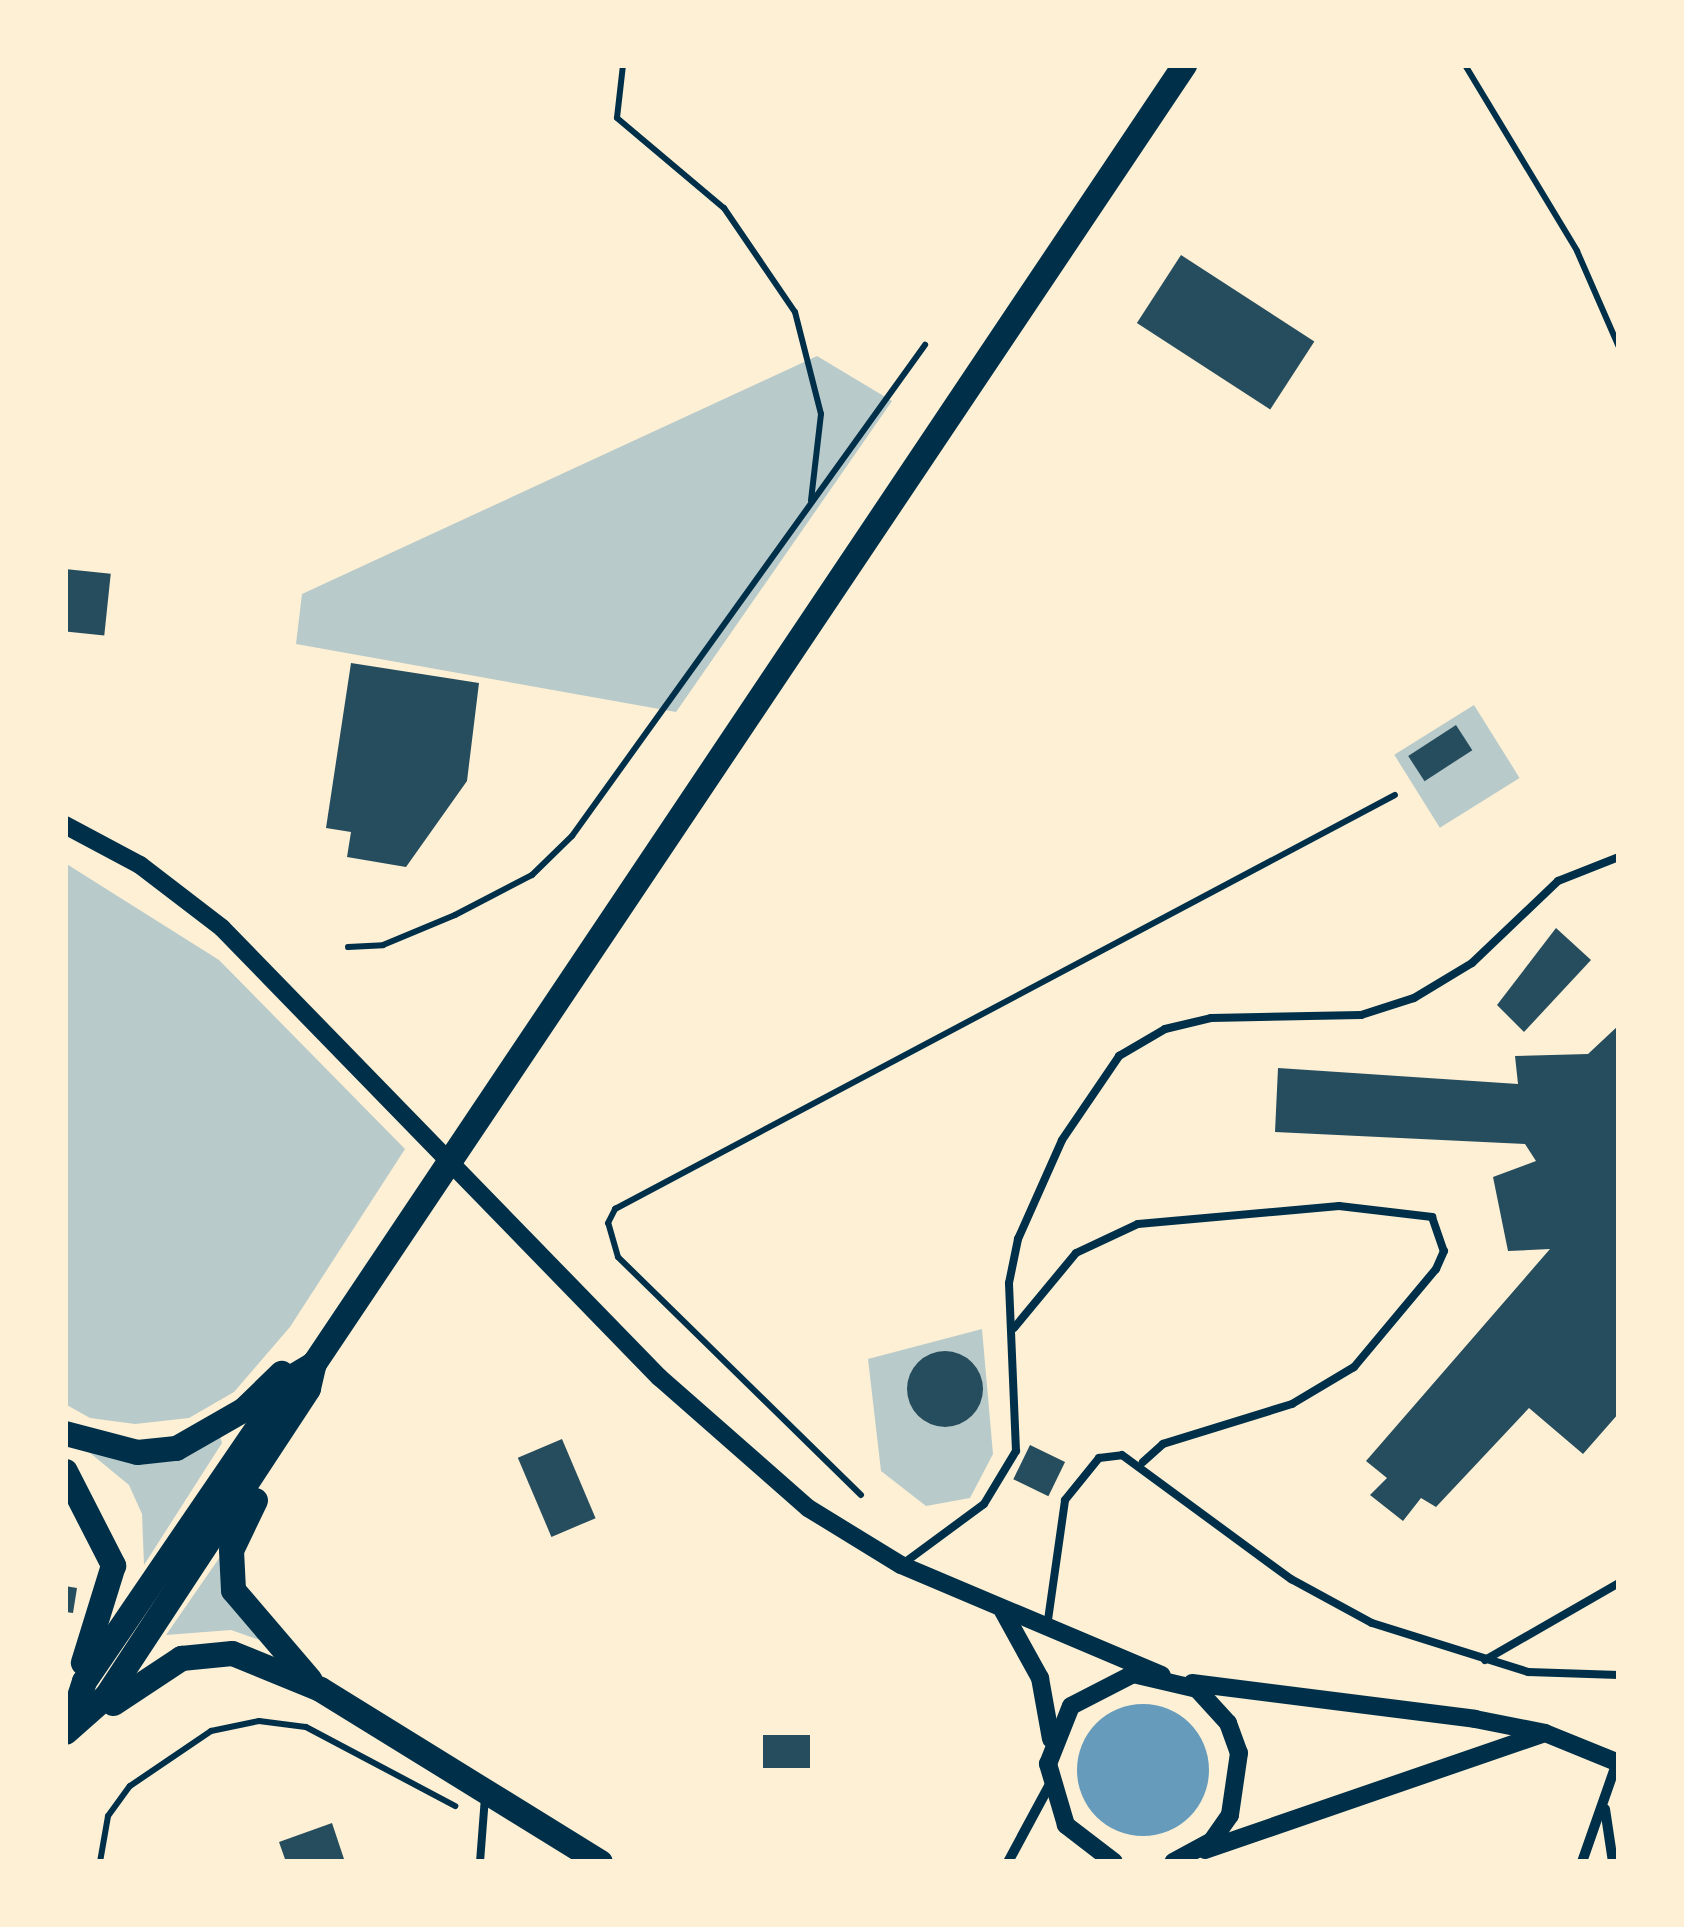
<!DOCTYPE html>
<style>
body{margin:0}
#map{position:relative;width:1684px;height:1927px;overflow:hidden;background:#fdf0d5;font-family:Rubik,sans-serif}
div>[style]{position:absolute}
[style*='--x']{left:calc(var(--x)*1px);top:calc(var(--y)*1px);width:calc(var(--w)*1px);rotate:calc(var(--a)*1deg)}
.green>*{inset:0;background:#b9caca;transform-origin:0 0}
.water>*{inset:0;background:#669bbc}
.round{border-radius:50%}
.building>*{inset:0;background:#264d5e;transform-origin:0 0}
.path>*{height:6px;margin:-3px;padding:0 3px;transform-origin:3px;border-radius:3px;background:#003049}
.service>*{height:8px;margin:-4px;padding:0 4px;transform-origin:4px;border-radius:4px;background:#003049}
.minor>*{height:10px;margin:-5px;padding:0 5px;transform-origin:5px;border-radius:5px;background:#003049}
.tertiary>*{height:18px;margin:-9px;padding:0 9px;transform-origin:9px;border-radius:9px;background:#003049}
.primary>*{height:25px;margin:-12.5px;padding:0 12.5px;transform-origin:12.5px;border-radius:12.5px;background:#003049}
span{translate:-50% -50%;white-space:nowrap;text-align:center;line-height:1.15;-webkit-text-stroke:8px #fdf0d5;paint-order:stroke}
.frame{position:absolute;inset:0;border:68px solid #fdf0d5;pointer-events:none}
</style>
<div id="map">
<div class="green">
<div style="clip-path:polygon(817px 356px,892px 401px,676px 712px,296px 644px,302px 594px)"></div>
<div style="left:1474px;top:705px;width:86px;height:94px;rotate:58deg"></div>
<div style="clip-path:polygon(65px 863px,219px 960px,405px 1149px,290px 1327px,234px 1392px,189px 1418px,135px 1424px,90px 1418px,65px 1404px)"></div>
<div style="clip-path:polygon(982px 1329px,993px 1454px,970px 1498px,926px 1506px,881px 1471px,868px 1359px)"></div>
<div style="clip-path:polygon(220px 1436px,222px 1443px,144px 1565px,142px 1514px,129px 1485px,84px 1448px)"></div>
<div style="clip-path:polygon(222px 1554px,265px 1642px,231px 1630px,166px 1635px)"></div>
</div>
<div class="water">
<div class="round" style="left:1077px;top:1704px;width:132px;height:132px"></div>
</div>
<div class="building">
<div style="left:1181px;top:255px;width:159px;height:81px;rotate:33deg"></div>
<div style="left:65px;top:569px;width:46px;height:62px;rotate:6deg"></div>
<div style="clip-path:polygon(351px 663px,479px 683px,467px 781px,406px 867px,347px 857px,351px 832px,326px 828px)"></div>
<div style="left:1456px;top:725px;width:30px;height:57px;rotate:57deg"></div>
<div style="clip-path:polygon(1556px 928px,1591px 960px,1524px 1032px,1497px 1005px)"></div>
<div style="clip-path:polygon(1619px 1025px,1619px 1413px,1583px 1454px,1529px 1408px,1436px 1507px,1421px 1498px,1403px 1521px,1370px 1495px,1387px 1478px,1366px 1461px,1550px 1249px,1508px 1251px,1493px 1177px,1536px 1161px,1525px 1144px,1275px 1132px,1278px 1068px,1518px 1084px,1515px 1056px,1588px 1054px)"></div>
<div class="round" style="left:907px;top:1351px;width:76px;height:76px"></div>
<div style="left:562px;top:1439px;width:86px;height:48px;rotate:67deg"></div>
<div style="left:1030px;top:1445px;width:39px;height:38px;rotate:26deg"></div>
<div style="clip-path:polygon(65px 1586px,77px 1588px,73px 1613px,65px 1612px)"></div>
<div style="left:763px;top:1735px;width:47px;height:33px"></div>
<div style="clip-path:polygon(332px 1823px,345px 1862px,286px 1862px,279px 1842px)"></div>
</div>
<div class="path">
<div style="--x:623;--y:65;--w:53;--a:96.5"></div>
<div style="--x:617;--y:118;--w:140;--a:40.1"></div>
<div style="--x:724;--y:208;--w:126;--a:55.7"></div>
<div style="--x:795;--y:312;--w:105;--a:75.7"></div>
<div style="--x:821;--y:414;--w:87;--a:96.6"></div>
<div style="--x:1465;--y:65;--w:217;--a:58.9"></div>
<div style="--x:1577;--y:251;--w:105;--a:66.4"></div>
<div style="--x:348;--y:947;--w:35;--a:-3"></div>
<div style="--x:383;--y:945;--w:78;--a:-22.6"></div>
<div style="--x:455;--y:915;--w:87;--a:-27.5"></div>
<div style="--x:532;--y:875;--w:56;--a:-44.3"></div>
<div style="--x:572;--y:836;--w:605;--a:-54.29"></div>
<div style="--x:861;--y:1495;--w:340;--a:-135.6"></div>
<div style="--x:618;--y:1257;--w:35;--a:-106"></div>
<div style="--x:608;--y:1223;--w:16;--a:-63"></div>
<div style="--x:615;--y:1209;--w:883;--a:-27.96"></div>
<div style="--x:100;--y:1862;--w:47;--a:-80.1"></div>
<div style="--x:108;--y:1816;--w:37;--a:-54"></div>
<div style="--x:130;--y:1786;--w:98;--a:-34.2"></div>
<div style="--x:211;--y:1731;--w:49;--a:-11.8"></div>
<div style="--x:259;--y:1721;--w:47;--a:7.3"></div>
<div style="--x:306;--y:1727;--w:169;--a:27.9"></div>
</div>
<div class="service">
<div style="--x:1014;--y:1328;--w:97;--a:-50.4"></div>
<div style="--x:1076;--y:1253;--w:68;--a:-25.1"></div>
<div style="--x:1138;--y:1224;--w:202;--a:-5.1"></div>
<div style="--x:1339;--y:1206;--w:94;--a:6.7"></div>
<div style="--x:1432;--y:1217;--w:36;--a:71"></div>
<div style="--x:1444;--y:1251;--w:20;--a:114"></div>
<div style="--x:1436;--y:1269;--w:128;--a:129.9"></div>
<div style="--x:1354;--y:1367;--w:72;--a:149.2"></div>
<div style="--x:1292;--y:1404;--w:135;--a:162.8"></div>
<div style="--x:1163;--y:1444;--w:27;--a:138"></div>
<div style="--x:904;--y:1563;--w:99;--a:-36.4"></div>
<div style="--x:984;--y:1504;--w:62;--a:-58.9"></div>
<div style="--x:1016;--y:1451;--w:168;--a:-92.4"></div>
<div style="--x:1009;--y:1283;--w:45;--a:-78.4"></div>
<div style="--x:1018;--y:1239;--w:108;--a:-66"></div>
<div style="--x:1062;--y:1140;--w:102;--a:-55.8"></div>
<div style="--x:1119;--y:1056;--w:53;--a:-30.4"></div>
<div style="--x:1165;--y:1029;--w:47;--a:-13.4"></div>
<div style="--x:1211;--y:1018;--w:150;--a:-1.1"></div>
<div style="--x:1361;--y:1015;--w:56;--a:-17.8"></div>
<div style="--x:1414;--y:998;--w:68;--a:-31.1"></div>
<div style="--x:1472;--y:963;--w:119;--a:-43.6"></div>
<div style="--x:1558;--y:881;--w:66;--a:-21.5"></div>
<div style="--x:1047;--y:1627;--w:128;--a:-81.9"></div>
<div style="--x:1065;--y:1500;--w:54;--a:-51"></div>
<div style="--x:1099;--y:1458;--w:23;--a:-7"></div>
<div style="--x:1122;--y:1455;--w:210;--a:36.3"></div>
<div style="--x:1291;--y:1579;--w:92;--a:28.5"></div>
<div style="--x:1372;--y:1623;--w:164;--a:17.4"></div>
<div style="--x:1528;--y:1672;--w:91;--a:1.9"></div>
<div style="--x:1485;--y:1660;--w:155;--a:-29.9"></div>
<div style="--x:480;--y:1862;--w:65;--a:-85.6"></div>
</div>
<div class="minor">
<div style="--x:1605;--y:1809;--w:54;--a:81.4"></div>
<div style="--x:1008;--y:1862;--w:86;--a:-61.7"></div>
<div style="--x:1582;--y:1862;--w:106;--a:-70.7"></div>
</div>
<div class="tertiary">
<div style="--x:65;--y:825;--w:85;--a:28.1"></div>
<div style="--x:140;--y:865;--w:103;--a:37.5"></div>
<div style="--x:222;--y:928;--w:627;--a:45.78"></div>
<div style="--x:659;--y:1377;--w:198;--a:41.3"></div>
<div style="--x:808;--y:1508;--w:109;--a:31.5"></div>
<div style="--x:901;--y:1565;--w:283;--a:22.9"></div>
<div style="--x:1003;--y:1611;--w:77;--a:61.1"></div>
<div style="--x:1040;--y:1678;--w:62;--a:79.8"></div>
<div style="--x:1192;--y:1683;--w:285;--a:7.2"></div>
<div style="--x:1475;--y:1719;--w:71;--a:11.3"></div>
<div style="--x:1545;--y:1733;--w:80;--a:22.1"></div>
<div style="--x:1205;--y:1850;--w:359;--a:-19"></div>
<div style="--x:1114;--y:1862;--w:61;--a:-142.4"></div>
<div style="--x:1066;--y:1825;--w:64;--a:-106.4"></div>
<div style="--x:1048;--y:1764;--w:62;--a:-68.4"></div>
<div style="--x:1071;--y:1706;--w:70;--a:-27.3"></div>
<div style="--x:1133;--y:1674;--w:66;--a:13.2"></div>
<div style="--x:1197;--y:1689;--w:46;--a:47.6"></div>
<div style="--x:1228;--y:1723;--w:32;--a:70"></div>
<div style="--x:1239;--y:1753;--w:63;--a:98.3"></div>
<div style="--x:1230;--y:1815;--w:32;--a:125"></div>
<div style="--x:1212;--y:1841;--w:44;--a:151.7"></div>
</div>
<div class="primary">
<div style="--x:65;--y:1433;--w:74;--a:14.8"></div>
<div style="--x:137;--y:1452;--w:39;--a:-6"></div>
<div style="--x:176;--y:1448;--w:78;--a:-29.8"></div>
<div style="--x:244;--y:1409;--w:52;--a:-44.2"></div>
<div style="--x:65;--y:1471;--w:106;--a:62.9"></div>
<div style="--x:113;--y:1565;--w:102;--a:107.2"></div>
<div style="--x:255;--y:1500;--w:55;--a:115.6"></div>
<div style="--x:231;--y:1550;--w:40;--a:87.1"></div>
<div style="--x:233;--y:1590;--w:118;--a:49.5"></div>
<div style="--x:113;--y:1703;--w:82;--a:-33.5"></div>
<div style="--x:181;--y:1658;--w:51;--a:-5.6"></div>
<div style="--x:232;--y:1653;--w:95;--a:22.2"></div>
<div style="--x:320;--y:1689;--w:329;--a:31.7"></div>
<div style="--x:70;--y:1724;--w:45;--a:-72"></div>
<div style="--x:84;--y:1681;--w:368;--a:-55.7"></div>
<div style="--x:291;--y:1377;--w:27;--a:-31"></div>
<div style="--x:65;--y:1732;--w:55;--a:-41.3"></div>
<div style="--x:106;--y:1696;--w:368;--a:-56.7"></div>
<div style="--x:308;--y:1388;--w:26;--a:-77"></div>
<div style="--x:314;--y:1363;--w:1563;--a:-56.17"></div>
</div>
<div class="frame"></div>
</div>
